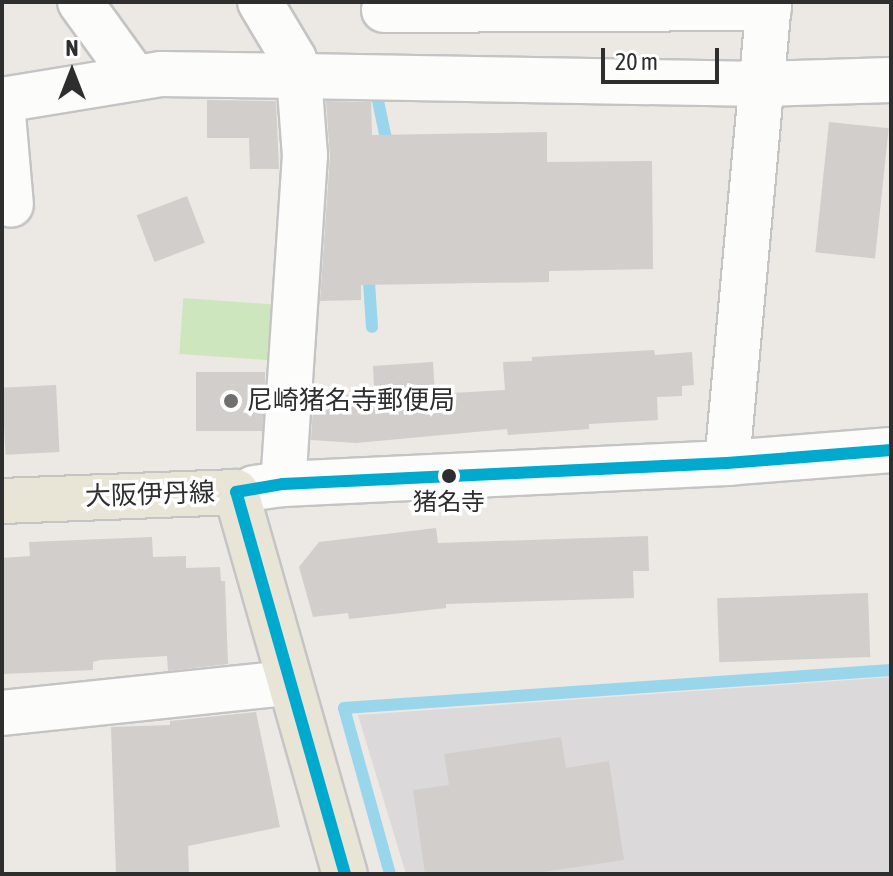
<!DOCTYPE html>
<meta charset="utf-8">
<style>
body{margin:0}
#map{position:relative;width:893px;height:876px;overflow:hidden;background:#ece8e4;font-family:"Asap Condensed","Noto Sans JP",sans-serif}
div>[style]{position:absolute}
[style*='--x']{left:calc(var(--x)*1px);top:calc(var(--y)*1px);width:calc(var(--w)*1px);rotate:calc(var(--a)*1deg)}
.industrial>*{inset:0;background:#dcd9db}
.green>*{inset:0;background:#cee6be;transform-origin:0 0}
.stream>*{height:12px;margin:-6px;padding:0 6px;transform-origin:6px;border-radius:6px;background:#99d6ec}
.building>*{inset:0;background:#d1cecb;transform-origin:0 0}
.roads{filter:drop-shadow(2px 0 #c5c4c5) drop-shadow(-2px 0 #c5c4c5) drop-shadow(0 2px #c5c4c5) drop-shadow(0 -2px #c5c4c5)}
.minor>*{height:44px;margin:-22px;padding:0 22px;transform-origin:22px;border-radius:22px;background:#fcfcfb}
.major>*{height:44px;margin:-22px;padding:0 22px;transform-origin:22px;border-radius:22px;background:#e8e4d6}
.bus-1>*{height:12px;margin:-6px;padding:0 6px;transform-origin:6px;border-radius:6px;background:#00a9ce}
.dots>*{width:22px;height:22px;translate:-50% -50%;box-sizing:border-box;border:4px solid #fff;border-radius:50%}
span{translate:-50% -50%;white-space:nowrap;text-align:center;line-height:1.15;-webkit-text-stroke:7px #fff;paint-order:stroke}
.bus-label{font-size:24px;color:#2e2e2e}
.poi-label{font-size:26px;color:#2e2e2e}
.left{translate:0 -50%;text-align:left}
.street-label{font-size:26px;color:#2e2e2e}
.frame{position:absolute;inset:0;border:4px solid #2e2e2e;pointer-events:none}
.north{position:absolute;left:32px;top:32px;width:80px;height:80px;-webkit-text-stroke:6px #fff;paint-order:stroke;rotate:0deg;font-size:22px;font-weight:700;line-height:32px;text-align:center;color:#2e2e2e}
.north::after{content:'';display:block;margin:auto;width:28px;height:36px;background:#2e2e2e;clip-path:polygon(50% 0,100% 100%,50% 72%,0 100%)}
.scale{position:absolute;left:601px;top:48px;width:118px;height:36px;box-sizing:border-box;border:4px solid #2e2e2e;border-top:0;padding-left:10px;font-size:24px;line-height:28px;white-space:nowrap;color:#2e2e2e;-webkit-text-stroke:6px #fff;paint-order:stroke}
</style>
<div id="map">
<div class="industrial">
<div style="clip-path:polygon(891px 677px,891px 874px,406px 874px,358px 715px)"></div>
</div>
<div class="green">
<div style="left:282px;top:305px;width:56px;height:99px;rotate:94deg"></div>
</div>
<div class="stream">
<div style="--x:378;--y:101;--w:48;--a:78"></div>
<div style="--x:368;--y:268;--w:59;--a:86.1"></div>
<div style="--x:390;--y:874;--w:172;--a:-105.5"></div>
<div style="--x:344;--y:708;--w:548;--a:-3.97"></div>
</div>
<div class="building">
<div style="clip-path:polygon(207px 100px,276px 101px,279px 169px,250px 169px,249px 138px,207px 138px)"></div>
<div style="clip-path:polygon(326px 101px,371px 102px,372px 135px,547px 132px,547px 162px,652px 161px,653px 269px,549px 271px,549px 282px,361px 285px,361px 300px,320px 301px,330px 156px)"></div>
<div style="left:829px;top:122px;width:60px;height:131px;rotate:6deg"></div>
<div style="left:187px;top:196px;width:50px;height:54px;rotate:69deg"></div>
<div style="clip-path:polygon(654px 350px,655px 355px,692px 352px,694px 385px,682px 386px,682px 396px,657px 397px,658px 420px,589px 424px,589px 429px,508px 435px,507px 429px,356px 443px,311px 440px,314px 392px,369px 397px,368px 388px,374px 387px,373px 366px,433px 362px,435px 394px,505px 390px,503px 362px,532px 361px,532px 357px)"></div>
<div style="left:196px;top:372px;width:69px;height:59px"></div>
<div style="left:56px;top:385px;width:67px;height:54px;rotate:87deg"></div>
<div style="clip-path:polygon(436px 528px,438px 543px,648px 536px,649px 571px,633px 571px,634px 598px,446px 604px,446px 608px,349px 619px,348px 613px,313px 617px,299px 567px,319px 542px)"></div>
<div style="clip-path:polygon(152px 537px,153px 557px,186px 556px,186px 568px,220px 567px,221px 581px,225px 581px,228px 664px,168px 671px,167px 656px,100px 660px,93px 662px,93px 670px,2px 674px,2px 558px,30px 556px,29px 542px)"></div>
<div style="left:868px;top:593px;width:64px;height:151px;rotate:88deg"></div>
<div style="clip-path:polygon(256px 712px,280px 827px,188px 846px,189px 874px,116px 874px,111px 727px,170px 725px,170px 721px)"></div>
<div style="clip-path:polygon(561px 737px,566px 768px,609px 761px,624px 860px,529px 874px,425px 874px,413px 790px,449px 785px,444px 754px)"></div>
</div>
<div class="roads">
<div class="minor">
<div style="--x:80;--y:2;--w:94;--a:54.1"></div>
<div style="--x:260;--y:2;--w:66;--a:59.2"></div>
<div style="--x:294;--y:59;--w:18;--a:74"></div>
<div style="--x:299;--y:76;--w:463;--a:1"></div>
<div style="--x:762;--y:84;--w:129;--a:-1.8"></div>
<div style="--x:384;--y:10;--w:385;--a:-0.3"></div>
<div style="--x:2;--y:100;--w:161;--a:-9.3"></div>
<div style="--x:161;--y:74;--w:138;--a:0.8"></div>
<div style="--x:299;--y:76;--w:79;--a:85.7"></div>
<div style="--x:305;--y:155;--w:330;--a:93.8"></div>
<div style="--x:2;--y:103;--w:102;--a:85"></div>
<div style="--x:727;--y:463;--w:463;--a:-84.8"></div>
<div style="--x:254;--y:488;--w:29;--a:-8"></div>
<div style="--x:283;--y:484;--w:444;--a:-2.7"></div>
<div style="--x:727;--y:463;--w:165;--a:-4.5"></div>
<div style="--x:2;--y:713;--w:289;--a:-6"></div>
</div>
<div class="major">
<div style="--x:2;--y:501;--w:234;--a:-2.2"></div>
<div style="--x:236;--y:492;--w:397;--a:74.1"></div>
</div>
</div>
<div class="bus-1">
<div style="--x:345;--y:874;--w:397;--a:-105.9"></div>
<div style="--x:236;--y:492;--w:48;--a:-9.7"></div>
<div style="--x:283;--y:484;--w:444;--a:-2.7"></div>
<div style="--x:727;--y:463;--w:165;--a:-4.5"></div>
</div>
<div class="dots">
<div style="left:231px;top:401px;background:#706f6e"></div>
<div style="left:449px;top:476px;background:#2e2e2e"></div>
</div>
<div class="bus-label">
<span style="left:449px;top:502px">猪名寺</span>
</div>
<div class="poi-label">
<span class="left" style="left:247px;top:401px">尼崎猪名寺郵便局</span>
</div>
<div class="street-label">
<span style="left:150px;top:495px;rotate:-2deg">大阪伊丹線</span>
</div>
<div class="frame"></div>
<div class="north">N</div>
<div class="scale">20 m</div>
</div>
